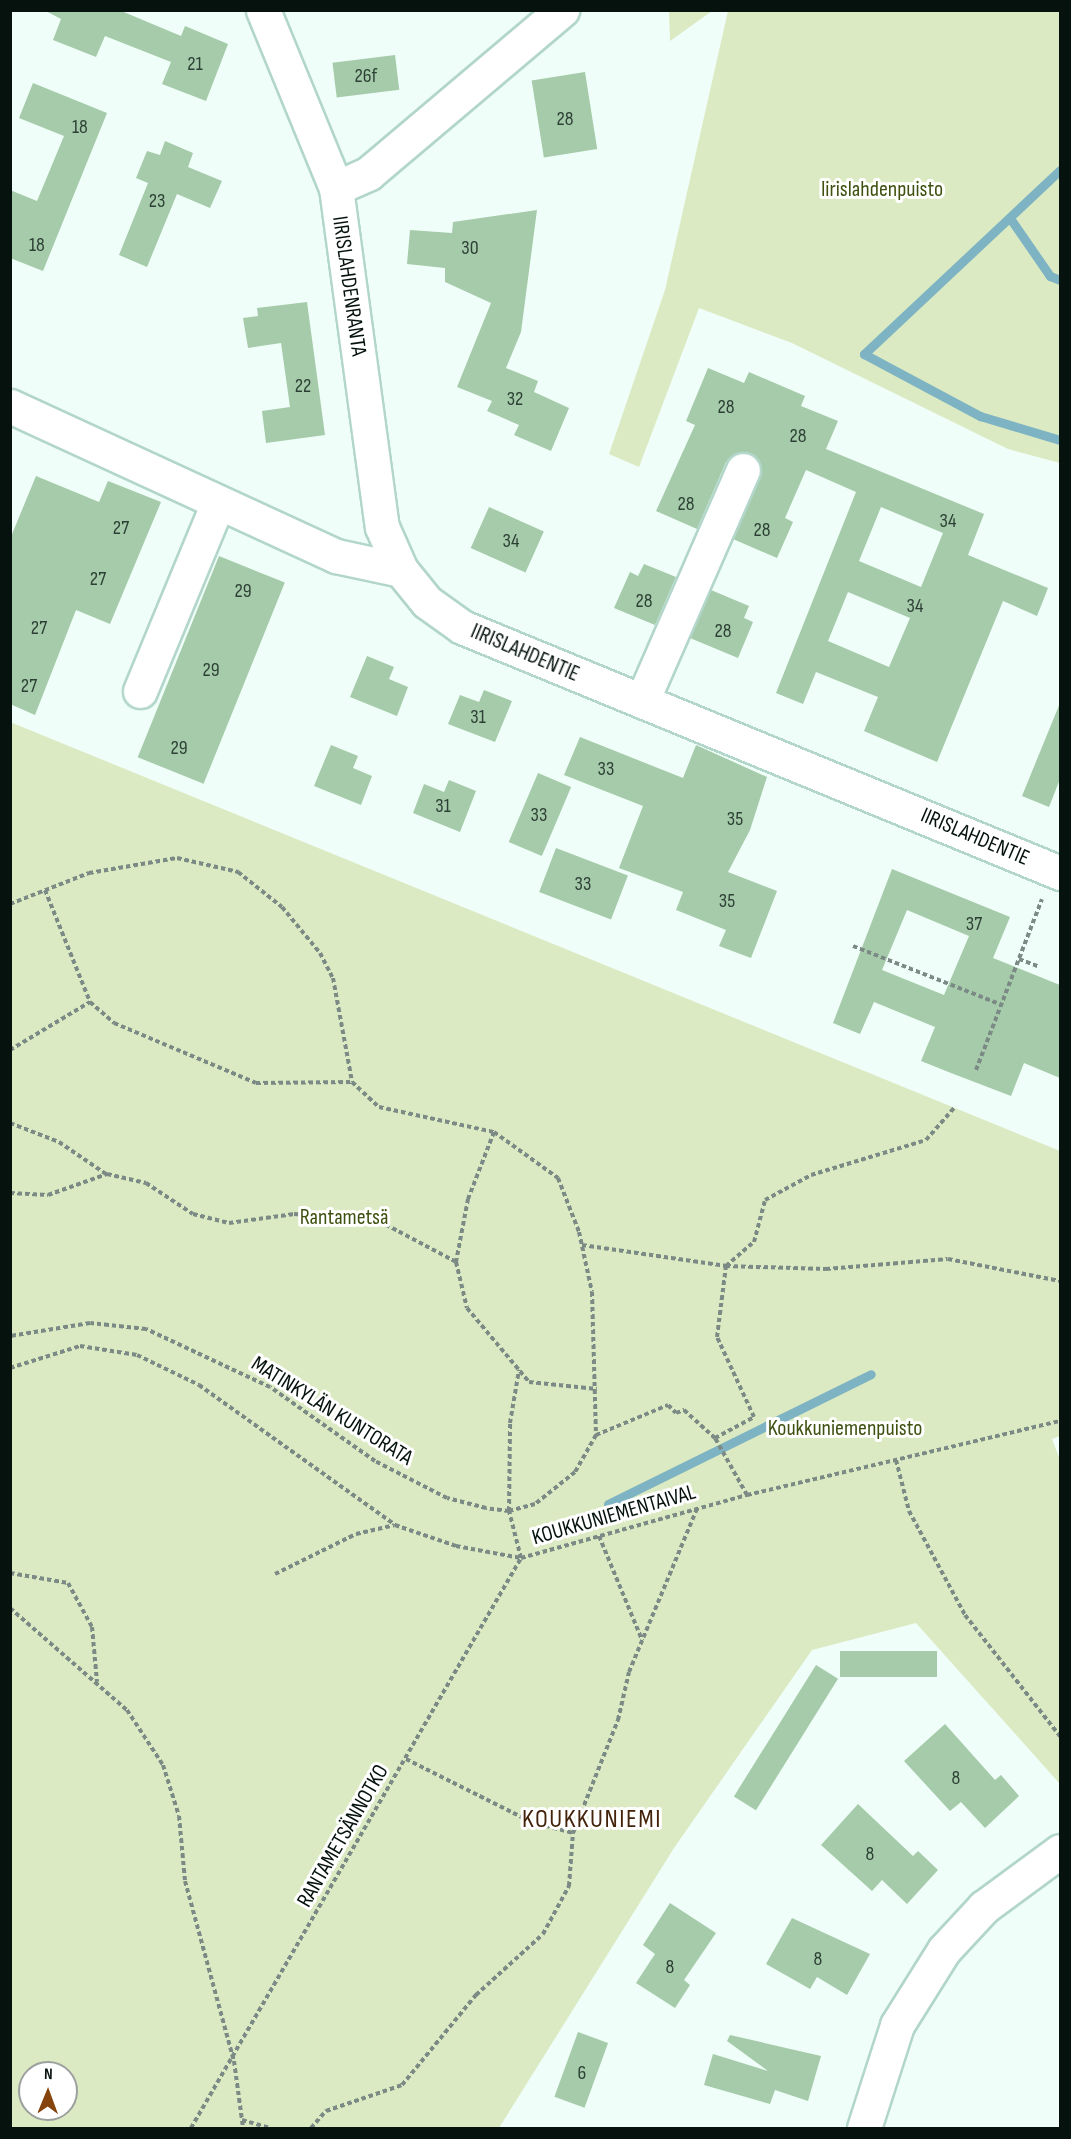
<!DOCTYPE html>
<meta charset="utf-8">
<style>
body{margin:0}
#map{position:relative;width:1071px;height:2139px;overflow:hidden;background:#effef8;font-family:"Sofia Sans Condensed",sans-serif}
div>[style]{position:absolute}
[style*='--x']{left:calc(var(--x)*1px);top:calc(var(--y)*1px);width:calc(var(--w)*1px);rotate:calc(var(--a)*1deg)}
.green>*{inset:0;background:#dbeac2}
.stream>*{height:9px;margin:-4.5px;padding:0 4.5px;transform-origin:4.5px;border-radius:4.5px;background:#7db3c2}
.building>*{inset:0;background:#a6cbaa;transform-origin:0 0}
.path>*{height:4px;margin-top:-2px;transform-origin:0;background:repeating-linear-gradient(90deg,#7c8a85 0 4.5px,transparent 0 7.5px)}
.roads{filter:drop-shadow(2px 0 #b2d6c9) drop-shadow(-2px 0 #b2d6c9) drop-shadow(0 2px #b2d6c9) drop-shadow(0 -2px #b2d6c9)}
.minor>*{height:33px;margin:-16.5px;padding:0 16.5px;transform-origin:16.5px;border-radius:16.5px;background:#fff}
span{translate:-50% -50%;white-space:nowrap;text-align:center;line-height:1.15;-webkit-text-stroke:6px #fff;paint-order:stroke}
.number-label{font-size:20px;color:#2d4035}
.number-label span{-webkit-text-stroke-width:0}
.park-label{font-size:22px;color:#3e5110}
.street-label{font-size:22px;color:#05120e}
.quarter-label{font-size:26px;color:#43230b;letter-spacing:1.5px}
.frame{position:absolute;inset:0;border:12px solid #05120e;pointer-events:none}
.north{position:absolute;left:18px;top:2061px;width:60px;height:60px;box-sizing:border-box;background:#fff;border:2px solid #9ba09f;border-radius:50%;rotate:1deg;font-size:16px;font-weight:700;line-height:24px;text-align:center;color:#05120e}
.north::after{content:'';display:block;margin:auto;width:21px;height:27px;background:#84440b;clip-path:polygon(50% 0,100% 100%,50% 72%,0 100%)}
</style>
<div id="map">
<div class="green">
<div style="clip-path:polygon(669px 11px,669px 10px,712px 11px,670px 41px)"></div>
<div style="clip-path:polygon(728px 11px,1060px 11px,1060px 463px,1008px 449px,792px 343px,699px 308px,639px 467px,609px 454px,665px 290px)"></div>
<div style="clip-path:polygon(evenodd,10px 722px,1060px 1151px,1060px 1436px,1052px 1439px,1060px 1460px,1060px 1784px,916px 1623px,812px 1650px,674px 1848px,499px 2128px,11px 2128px,10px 722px,30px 2073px,66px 2073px,66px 2109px,30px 2109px,30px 2073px)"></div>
</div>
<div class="stream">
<div style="--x:1060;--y:170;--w:269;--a:136.8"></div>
<div style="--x:864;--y:354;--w:132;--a:28.1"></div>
<div style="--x:980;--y:416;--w:84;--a:16.7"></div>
<div style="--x:1012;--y:221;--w:67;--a:55.4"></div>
<div style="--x:1050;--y:276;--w:11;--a:22"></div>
<div style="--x:608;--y:1504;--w:293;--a:-26.3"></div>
</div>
<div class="building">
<div style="clip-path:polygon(44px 10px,119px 10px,181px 36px,185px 26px,228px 44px,206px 101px,162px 84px,171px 62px,105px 36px,96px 57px,53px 40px,61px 19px)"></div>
<div style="left:395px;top:55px;width:35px;height:63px;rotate:83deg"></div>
<div style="left:585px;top:72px;width:78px;height:54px;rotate:81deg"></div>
<div style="clip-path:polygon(33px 83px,107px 113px,43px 271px,10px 258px,10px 190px,37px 201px,64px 136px,19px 118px)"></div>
<div style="clip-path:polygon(165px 141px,193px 153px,188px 167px,222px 181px,210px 208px,177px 194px,147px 267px,119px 255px,148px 183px,136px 178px,147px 151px,160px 155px)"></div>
<div style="clip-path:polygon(537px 210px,521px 332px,506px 368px,538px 381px,534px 392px,569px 408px,551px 451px,514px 435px,519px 425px,487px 411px,492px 401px,457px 387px,491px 303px,445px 282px,445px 268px,407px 264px,410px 230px,452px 233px,453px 222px)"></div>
<div style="clip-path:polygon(307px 302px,325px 435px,266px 443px,262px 411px,290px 407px,281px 343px,248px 348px,243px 318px,258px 316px,257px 308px)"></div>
<div style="clip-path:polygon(evenodd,708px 368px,744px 383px,749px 372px,805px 396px,801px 406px,838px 421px,826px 449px,984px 514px,968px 555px,1048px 588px,1037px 616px,1003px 601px,937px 762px,864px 731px,878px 697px,816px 672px,803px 704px,776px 693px,856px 492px,806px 470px,785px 518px,793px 522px,777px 558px,733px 539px,760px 477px,758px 459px,750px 453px,740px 452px,726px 462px,697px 529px,656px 511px,695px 425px,686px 421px,708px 368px,881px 507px,943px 533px,921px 587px,859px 561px,881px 507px,708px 368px,848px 592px,910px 618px,889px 667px,828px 641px,848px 592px)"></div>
<div style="clip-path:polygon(36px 476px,99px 502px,108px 481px,161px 502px,110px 624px,76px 610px,35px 715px,10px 704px,10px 539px)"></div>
<div style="left:489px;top:507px;width:60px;height:45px;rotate:24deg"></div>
<div style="left:219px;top:556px;width:71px;height:217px;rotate:22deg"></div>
<div style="clip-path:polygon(644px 564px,676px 577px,655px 625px,614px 608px,630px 572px,638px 576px)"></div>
<div style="clip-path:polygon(711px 590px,749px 606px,744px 618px,753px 622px,738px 658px,690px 638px)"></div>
<div style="clip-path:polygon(367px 656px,394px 667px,389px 679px,408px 687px,397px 716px,350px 697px)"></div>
<div style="clip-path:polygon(484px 690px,512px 701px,495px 742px,448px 724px,460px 695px,479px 702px)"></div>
<div style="clip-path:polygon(1060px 703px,1060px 779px,1049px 807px,1022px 796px)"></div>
<div style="clip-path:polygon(580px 737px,683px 778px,696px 745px,767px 777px,750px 830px,728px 872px,777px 891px,751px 958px,719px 946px,726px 930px,676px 910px,683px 892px,619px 868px,643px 806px,564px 775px)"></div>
<div style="clip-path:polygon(331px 745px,358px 756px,353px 768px,372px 776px,361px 805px,314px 786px)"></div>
<div style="left:538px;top:773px;width:36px;height:75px;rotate:23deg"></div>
<div style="clip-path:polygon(449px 780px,476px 791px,460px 832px,413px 813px,424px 784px,444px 792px)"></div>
<div style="left:556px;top:848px;width:77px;height:47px;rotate:21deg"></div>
<div style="clip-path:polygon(evenodd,892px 869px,1010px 917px,993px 958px,1060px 985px,1060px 1078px,1024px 1063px,1011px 1096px,951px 1073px,921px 1061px,935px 1027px,874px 1002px,860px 1034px,833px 1023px,892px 869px,907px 910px,969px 936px,944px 995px,882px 970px,907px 910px)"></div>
<div style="left:840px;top:1651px;width:97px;height:26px"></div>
<div style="left:816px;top:1665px;width:26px;height:155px;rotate:32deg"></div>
<div style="clip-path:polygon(945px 1724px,995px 1780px,1001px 1775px,1019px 1796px,985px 1828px,961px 1802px,950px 1811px,904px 1761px)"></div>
<div style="clip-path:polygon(858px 1804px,913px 1856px,918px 1851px,938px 1870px,907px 1904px,882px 1880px,872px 1891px,821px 1845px)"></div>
<div style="clip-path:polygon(670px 1903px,716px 1933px,684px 1980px,690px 1985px,675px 2008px,636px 1983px,655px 1954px,643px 1945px)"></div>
<div style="clip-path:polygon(792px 1918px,870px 1954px,847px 1995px,817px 1977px,810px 1989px,766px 1964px)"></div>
<div style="left:578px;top:2032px;width:32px;height:69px;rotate:20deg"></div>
<div style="clip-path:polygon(730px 2035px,821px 2056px,808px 2101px,775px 2090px,770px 2104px,704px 2085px,713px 2054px,768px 2071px,727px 2041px)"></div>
</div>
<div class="path">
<div style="--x:45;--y:890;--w:121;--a:68.1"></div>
<div style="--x:90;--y:1002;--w:32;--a:41"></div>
<div style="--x:114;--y:1023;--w:154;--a:22.9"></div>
<div style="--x:256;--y:1083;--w:96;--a:-0.6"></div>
<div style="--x:10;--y:904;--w:85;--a:-21.4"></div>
<div style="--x:89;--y:873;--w:89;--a:-9.7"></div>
<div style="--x:177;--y:858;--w:63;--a:12.9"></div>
<div style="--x:238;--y:872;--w:56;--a:38.5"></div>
<div style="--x:282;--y:907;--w:60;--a:50.4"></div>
<div style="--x:320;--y:953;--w:28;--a:63"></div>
<div style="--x:333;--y:978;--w:106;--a:79.6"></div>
<div style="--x:352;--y:1082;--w:37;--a:43"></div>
<div style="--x:379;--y:1107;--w:118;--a:12.3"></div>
<div style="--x:494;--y:1132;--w:79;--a:35.7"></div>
<div style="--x:558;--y:1178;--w:58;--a:68.7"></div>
<div style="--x:579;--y:1232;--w:61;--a:77.8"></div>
<div style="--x:592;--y:1292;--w:143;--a:88.4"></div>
<div style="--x:596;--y:1435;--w:43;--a:119.6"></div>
<div style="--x:575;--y:1472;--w:51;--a:141.3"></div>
<div style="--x:535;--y:1504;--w:27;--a:165"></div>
<div style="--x:509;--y:1511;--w:23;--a:-173"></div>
<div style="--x:486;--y:1508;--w:40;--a:-165.6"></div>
<div style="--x:447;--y:1498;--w:81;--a:-152.8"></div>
<div style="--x:375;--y:1461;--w:128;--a:-144.8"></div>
<div style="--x:270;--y:1387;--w:137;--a:-154.9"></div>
<div style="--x:146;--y:1329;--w:56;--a:-173.9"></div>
<div style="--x:90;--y:1323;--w:81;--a:170.8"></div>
<div style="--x:853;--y:946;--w:160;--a:21.6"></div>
<div style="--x:1019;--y:959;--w:22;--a:21"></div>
<div style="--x:10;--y:1050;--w:93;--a:-31"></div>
<div style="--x:976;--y:1070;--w:183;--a:-68.9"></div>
<div style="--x:10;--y:1123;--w:53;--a:21.2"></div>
<div style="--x:59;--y:1142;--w:57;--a:34.2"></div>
<div style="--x:494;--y:1132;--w:72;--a:111.2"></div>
<div style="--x:468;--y:1199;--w:64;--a:100.8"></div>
<div style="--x:456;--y:1262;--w:47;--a:76.6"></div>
<div style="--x:467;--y:1308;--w:97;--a:50"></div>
<div style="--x:529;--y:1382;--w:68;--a:5.9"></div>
<div style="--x:10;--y:1193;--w:38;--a:3"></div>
<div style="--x:48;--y:1195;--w:63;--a:-19.6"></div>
<div style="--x:107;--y:1174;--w:40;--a:13"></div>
<div style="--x:146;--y:1183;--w:56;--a:33.4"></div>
<div style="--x:193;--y:1214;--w:37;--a:14"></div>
<div style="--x:229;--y:1223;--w:66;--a:-7.9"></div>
<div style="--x:294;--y:1214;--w:85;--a:4.7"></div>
<div style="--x:379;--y:1221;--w:87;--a:28"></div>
<div style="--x:582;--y:1245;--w:146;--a:8.3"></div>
<div style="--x:726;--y:1266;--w:100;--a:1.7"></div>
<div style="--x:826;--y:1269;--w:122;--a:-4.7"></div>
<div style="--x:948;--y:1259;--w:114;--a:11.1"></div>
<div style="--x:10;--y:1368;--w:73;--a:-17.4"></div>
<div style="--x:80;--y:1346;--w:58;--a:9"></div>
<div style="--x:137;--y:1355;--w:69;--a:25.8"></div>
<div style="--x:199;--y:1385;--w:241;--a:35.5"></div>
<div style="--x:395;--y:1525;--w:65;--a:19"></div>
<div style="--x:456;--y:1546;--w:66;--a:10.5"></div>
<div style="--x:521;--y:1558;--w:235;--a:-15.6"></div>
<div style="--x:747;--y:1495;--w:322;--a:-13.3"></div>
<div style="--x:596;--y:1435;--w:78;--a:-22.6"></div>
<div style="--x:668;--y:1405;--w:11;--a:45"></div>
<div style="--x:676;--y:1413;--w:9;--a:-21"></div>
<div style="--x:684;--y:1410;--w:42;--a:42.1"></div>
<div style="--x:896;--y:1460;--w:53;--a:75.7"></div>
<div style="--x:909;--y:1511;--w:118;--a:61.7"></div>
<div style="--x:965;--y:1615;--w:154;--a:51.9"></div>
<div style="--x:747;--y:1495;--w:65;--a:-119.3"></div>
<div style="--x:715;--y:1438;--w:44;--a:-28.3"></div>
<div style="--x:754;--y:1417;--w:88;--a:-114.8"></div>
<div style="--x:717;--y:1337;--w:72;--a:-82.8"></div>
<div style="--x:726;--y:1266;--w:37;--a:-41"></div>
<div style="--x:754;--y:1242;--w:43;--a:-75.3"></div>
<div style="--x:765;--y:1200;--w:52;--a:-28.5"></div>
<div style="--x:811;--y:1175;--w:120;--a:-16.9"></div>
<div style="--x:926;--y:1140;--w:43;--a:-48.8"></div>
<div style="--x:599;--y:1536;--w:113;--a:67.5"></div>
<div style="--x:10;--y:1573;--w:59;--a:9.8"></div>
<div style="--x:68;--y:1583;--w:50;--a:61.4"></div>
<div style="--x:92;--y:1627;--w:55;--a:84.8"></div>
<div style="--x:275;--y:1574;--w:90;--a:-26.3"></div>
<div style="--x:356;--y:1534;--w:39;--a:-13"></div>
<div style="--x:10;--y:1608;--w:155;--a:41.1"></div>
<div style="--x:127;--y:1710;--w:66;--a:56.8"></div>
<div style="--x:163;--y:1765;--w:53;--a:72.6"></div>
<div style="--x:179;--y:1816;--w:65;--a:84.7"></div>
<div style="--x:185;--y:1881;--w:187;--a:74.8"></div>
<div style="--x:234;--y:2061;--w:68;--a:82.3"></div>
<div style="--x:406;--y:1759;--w:140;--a:26.7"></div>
<div style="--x:531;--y:1822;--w:43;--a:14.7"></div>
<div style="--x:242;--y:2120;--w:29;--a:16"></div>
<div style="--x:191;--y:2128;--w:659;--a:-59.93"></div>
<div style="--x:521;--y:1558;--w:49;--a:-104.3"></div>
<div style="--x:509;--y:1511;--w:88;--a:-89.3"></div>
<div style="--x:510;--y:1423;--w:54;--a:-80.4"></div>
<div style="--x:311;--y:2128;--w:23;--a:-49"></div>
<div style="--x:326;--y:2111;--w:80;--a:-18.9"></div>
<div style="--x:402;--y:2085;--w:117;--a:-50.6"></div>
<div style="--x:476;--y:1995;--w:91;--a:-42.3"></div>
<div style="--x:543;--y:1934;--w:55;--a:-61.6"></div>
<div style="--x:569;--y:1886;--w:53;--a:-85.7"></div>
<div style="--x:573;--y:1833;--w:122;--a:-68.3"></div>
<div style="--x:618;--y:1720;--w:49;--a:-77.1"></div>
<div style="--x:629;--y:1672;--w:177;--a:-67.4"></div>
</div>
<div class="roads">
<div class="minor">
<div style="--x:263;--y:10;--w:192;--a:67.7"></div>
<div style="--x:336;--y:188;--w:342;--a:82.3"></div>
<div style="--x:382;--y:527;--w:47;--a:66.2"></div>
<div style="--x:336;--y:188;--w:36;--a:-24"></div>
<div style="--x:369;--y:173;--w:253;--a:-40.2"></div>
<div style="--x:10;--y:406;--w:359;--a:24.7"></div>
<div style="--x:336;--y:556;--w:66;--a:12.2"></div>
<div style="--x:401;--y:570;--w:41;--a:50.9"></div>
<div style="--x:427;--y:602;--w:43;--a:35.5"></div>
<div style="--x:462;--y:627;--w:647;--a:22.36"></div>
<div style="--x:140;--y:691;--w:201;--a:-67.5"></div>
<div style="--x:642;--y:701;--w:252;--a:-66.4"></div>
<div style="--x:864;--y:2128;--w:108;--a:-72.2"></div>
<div style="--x:897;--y:2025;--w:89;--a:-57.9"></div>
<div style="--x:944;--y:1950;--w:59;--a:-47.1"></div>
<div style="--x:984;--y:1907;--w:94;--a:-36.4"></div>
</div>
</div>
<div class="number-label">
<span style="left:195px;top:64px">21</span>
<span style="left:366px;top:76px">26f</span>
<span style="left:565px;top:119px">28</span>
<span style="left:80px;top:127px">18</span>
<span style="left:157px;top:201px">23</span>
<span style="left:37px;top:245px">18</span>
<span style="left:470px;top:248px">30</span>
<span style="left:303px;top:386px">22</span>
<span style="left:515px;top:399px">32</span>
<span style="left:726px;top:407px">28</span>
<span style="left:798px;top:436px">28</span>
<span style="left:686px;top:504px">28</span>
<span style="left:948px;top:521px">34</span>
<span style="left:121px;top:528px">27</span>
<span style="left:762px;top:530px">28</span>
<span style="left:511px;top:541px">34</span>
<span style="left:98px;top:579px">27</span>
<span style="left:243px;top:591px">29</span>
<span style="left:644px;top:601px">28</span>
<span style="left:915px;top:606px">34</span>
<span style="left:39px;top:628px">27</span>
<span style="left:723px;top:631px">28</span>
<span style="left:211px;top:670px">29</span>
<span style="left:29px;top:686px">27</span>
<span style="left:478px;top:717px">31</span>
<span style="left:179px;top:748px">29</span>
<span style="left:606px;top:769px">33</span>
<span style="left:443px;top:806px">31</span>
<span style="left:539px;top:815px">33</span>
<span style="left:735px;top:819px">35</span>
<span style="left:583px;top:884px">33</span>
<span style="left:727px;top:901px">35</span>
<span style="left:974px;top:924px">37</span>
<span style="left:956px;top:1778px">8</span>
<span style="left:870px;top:1854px">8</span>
<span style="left:818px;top:1959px">8</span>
<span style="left:670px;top:1967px">8</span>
<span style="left:582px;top:2073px">6</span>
</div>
<div class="park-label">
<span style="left:882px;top:190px">Iirislahdenpuisto</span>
<span style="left:344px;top:1218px">Rantametsä</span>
<span style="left:845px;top:1429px">Koukkuniemenpuisto</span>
</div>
<div class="street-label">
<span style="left:349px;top:286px;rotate:82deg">IIRISLAHDENRANTA</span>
<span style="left:525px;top:653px;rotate:23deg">IIRISLAHDENTIE</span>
<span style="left:975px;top:837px;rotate:23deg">IIRISLAHDENTIE</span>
<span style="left:332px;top:1411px;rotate:32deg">MATINKYLÄN KUNTORATA</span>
<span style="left:614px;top:1515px;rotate:-16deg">KOUKKUNIEMENTAIVAL</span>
<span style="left:343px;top:1836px;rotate:-60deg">RANTAMETSÄNNOTKO</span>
</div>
<div class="quarter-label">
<span style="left:592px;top:1820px">KOUKKUNIEMI</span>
</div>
<div class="frame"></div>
<div class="north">N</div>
</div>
